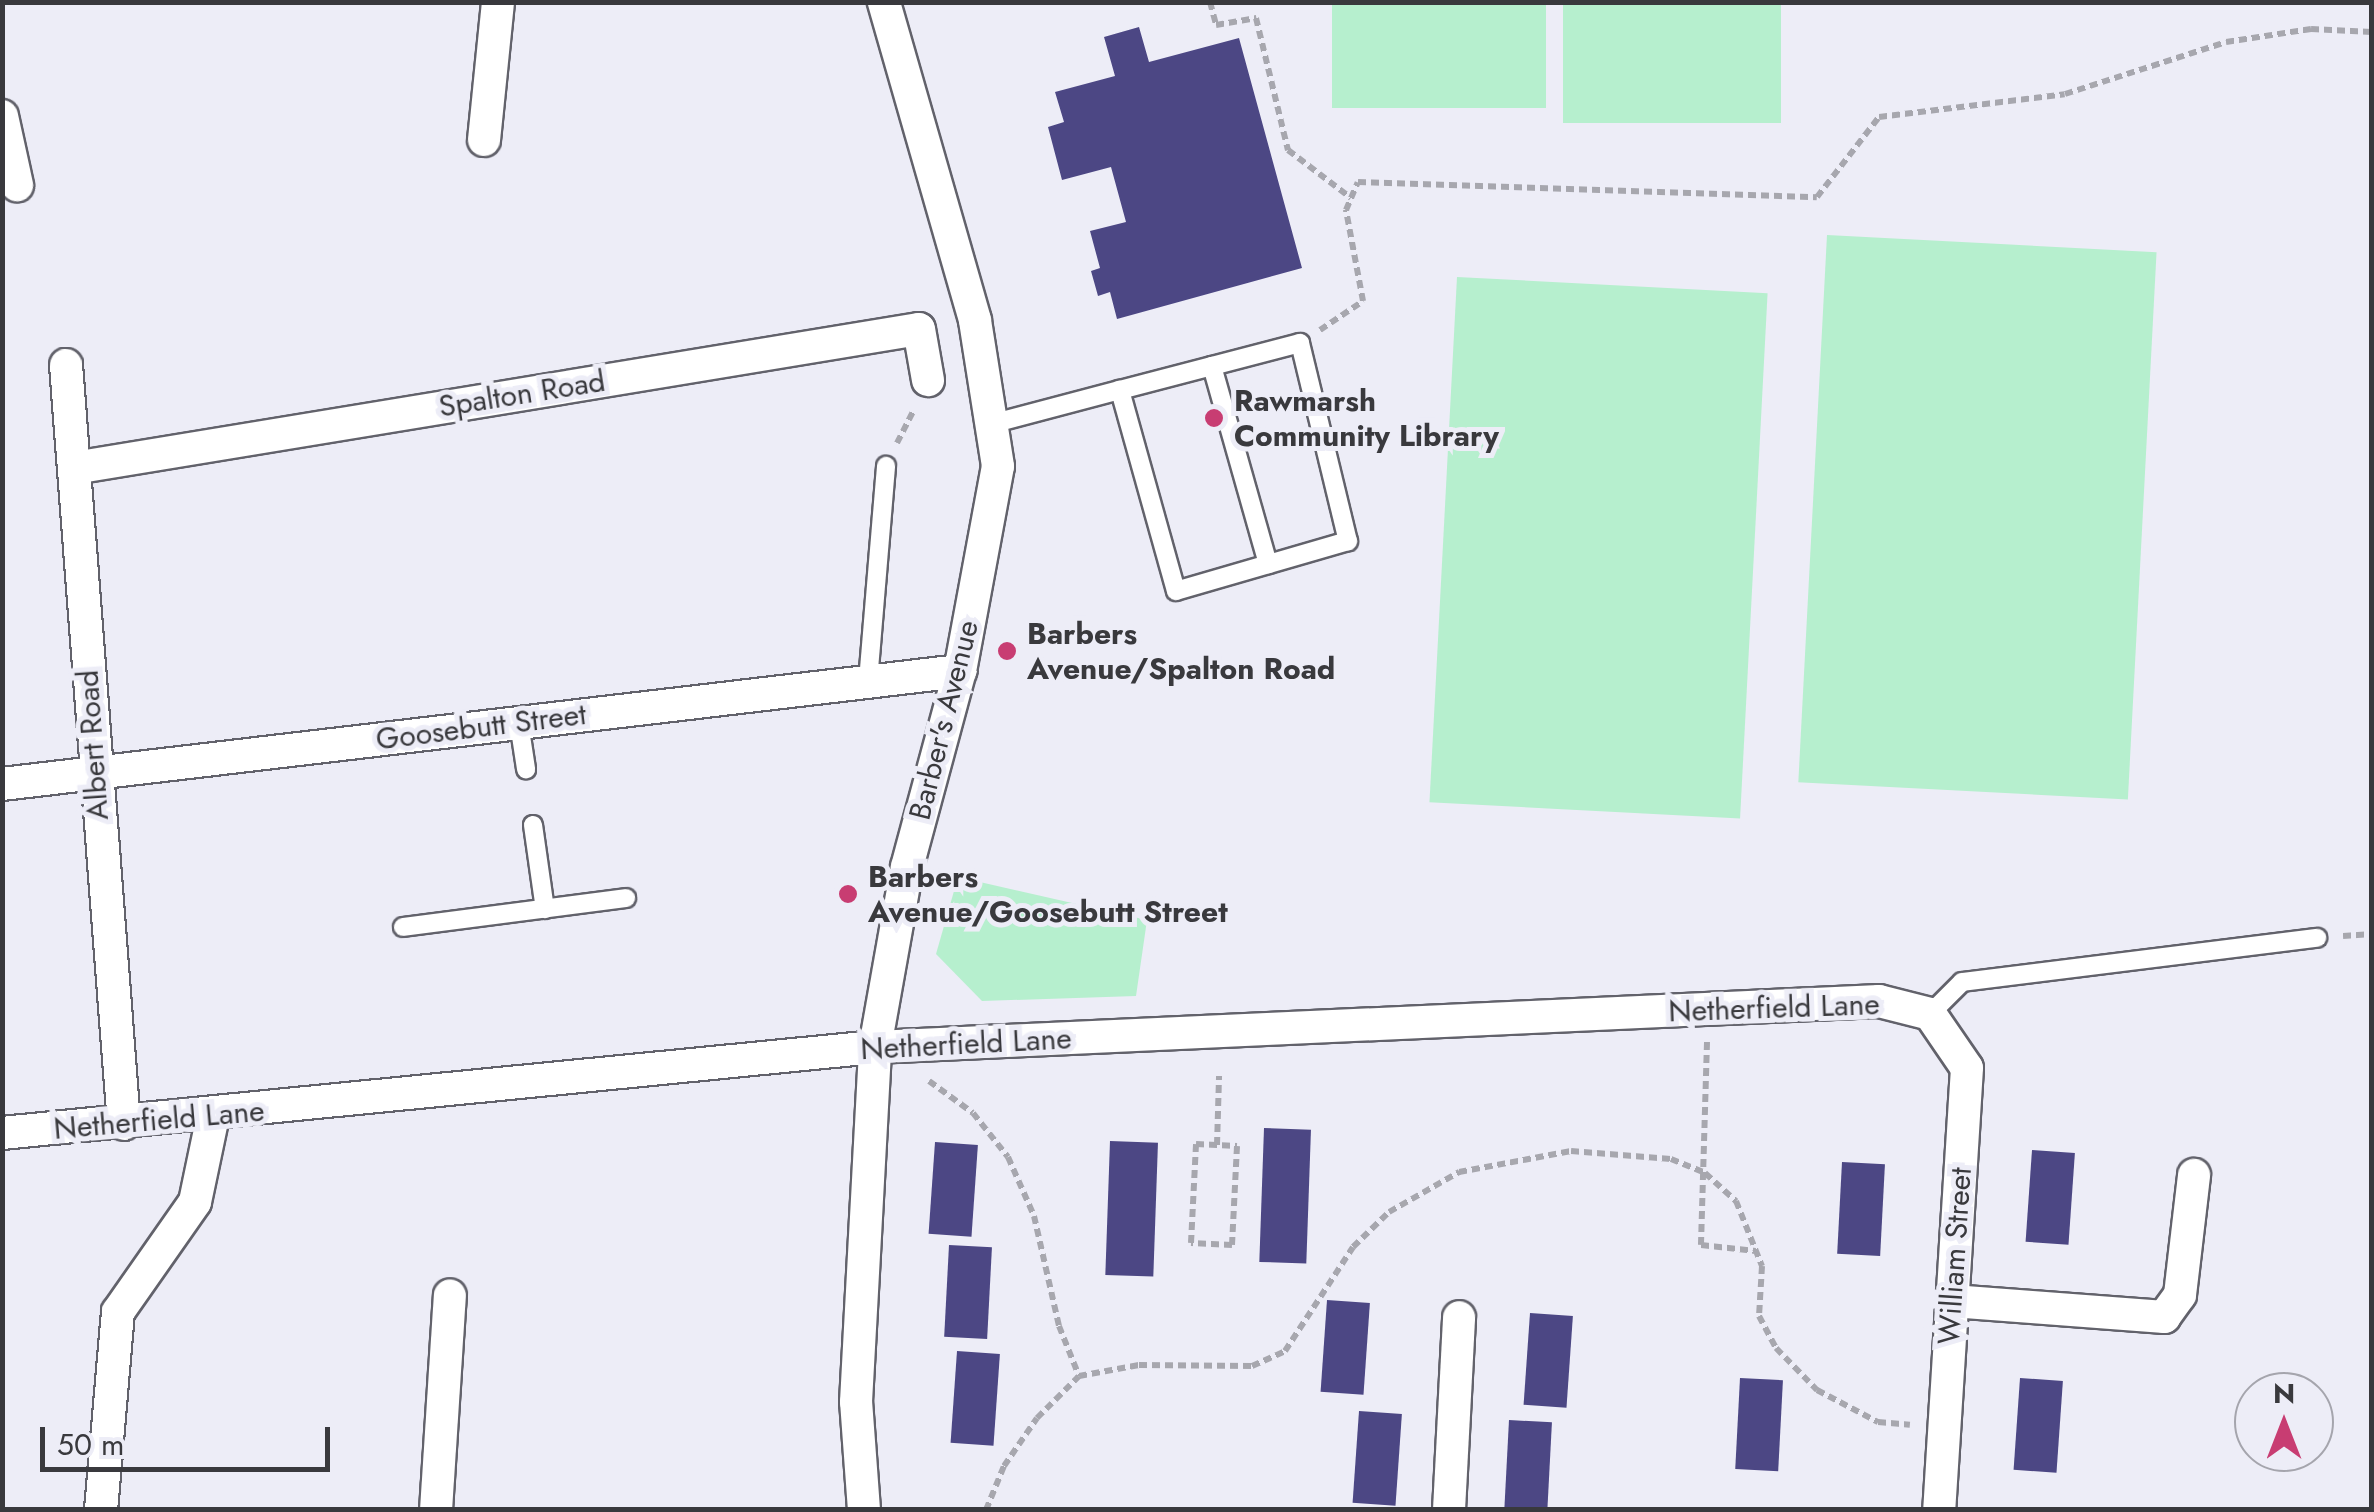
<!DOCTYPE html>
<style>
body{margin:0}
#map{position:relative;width:2374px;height:1512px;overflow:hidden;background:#ededf7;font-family:Jost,sans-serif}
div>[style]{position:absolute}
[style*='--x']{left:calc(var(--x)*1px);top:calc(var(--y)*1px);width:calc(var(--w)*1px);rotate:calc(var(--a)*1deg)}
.green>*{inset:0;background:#b6efce;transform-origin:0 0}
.building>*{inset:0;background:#4c4784;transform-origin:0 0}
.path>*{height:6px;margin-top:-3px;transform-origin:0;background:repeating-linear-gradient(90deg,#a7a7ae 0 8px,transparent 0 13px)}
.roads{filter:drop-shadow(2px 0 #62626b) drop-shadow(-2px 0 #62626b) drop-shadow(0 2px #62626b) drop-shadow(0 -2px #62626b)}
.service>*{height:18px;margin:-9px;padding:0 9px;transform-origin:9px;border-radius:9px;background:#fff}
.minor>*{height:32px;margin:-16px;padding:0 16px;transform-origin:16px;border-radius:16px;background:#fff}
.dots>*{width:28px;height:28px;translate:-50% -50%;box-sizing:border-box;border:5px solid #ededf7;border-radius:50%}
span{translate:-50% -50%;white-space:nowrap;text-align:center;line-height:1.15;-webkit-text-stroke:10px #ededf7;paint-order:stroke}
.street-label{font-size:30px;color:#39393d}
.poi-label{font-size:30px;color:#39393d;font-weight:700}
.left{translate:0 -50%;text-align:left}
.frame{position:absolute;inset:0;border:5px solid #39393d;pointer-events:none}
.north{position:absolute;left:2234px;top:1372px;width:100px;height:100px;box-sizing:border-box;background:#ededf7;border:2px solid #a5a5ad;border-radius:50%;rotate:0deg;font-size:28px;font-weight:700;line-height:40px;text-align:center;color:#39393d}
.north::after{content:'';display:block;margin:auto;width:35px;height:45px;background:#c83d72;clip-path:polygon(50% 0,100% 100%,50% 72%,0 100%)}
.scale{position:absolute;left:40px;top:1427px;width:290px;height:45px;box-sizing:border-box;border:5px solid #39393d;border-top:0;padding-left:12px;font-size:30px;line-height:35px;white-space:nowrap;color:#39393d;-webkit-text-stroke:8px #ededf7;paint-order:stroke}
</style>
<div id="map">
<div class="green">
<div style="left:1332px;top:3px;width:214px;height:105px"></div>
<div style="left:1563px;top:3px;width:218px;height:120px"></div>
<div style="left:1827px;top:235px;width:330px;height:548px;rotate:3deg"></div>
<div style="left:1457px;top:277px;width:311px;height:526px;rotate:3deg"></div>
<div style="clip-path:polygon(958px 877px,1147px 920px,1136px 996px,982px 1001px,936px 954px)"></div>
</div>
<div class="building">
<div style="clip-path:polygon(1139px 27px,1149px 62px,1239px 38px,1302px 268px,1117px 319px,1110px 292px,1098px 296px,1091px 271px,1100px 268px,1090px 231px,1126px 222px,1111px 167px,1062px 180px,1048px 127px,1064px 122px,1055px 92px,1115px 76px,1104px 37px)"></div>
<div style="left:1264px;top:1128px;width:47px;height:134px;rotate:2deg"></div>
<div style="left:1110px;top:1141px;width:48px;height:134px;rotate:2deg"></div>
<div style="left:935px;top:1142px;width:43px;height:92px;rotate:4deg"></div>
<div style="left:2032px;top:1150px;width:43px;height:92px;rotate:4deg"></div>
<div style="left:1842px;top:1162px;width:43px;height:92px;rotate:3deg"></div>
<div style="left:949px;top:1245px;width:43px;height:92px;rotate:3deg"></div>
<div style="left:1327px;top:1300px;width:43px;height:92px;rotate:4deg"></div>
<div style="left:1530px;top:1313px;width:43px;height:92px;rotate:4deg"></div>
<div style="left:957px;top:1351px;width:43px;height:92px;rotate:4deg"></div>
<div style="left:1740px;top:1378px;width:43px;height:91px;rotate:3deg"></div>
<div style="left:2020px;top:1378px;width:43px;height:92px;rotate:4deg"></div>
<div style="left:1359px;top:1411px;width:43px;height:92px;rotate:4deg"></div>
<div style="left:1509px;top:1420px;width:43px;height:90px;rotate:3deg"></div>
</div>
<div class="path">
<div style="--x:1210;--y:2;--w:24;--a:75"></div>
<div style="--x:1216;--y:25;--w:41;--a:-9.9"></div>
<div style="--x:1256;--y:18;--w:136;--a:76.4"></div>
<div style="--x:1288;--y:150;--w:79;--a:37.3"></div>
<div style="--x:1320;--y:330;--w:52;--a:-34"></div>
<div style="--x:1363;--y:301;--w:93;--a:-100.6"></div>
<div style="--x:1346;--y:210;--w:30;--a:-67"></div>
<div style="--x:1358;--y:182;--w:459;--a:1.9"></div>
<div style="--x:1817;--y:197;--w:101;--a:-52.2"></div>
<div style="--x:1879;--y:117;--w:187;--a:-7"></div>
<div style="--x:2065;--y:94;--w:169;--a:-17.9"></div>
<div style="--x:2226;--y:42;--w:86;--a:-8.7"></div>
<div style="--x:2311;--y:29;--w:61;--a:2.8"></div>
<div style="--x:897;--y:443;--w:38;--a:-63"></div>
<div style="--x:2343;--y:936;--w:29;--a:-4"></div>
<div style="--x:1707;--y:1042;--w:203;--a:91.7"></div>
<div style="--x:1701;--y:1245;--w:55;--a:6.2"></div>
<div style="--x:929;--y:1081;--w:54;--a:36"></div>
<div style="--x:973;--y:1113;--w:56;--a:51.5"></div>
<div style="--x:1008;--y:1157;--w:64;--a:66.2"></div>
<div style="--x:1034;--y:1216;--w:113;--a:77.2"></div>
<div style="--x:1059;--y:1326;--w:54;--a:68.2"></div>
<div style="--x:1196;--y:1144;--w:41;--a:2.8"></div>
<div style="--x:1237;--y:1146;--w:99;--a:92.9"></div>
<div style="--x:1232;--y:1245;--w:41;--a:-177.2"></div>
<div style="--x:1191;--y:1243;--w:99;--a:-87.1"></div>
<div style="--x:1217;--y:1145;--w:69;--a:-88.3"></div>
<div style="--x:986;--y:1510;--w:48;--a:-67.8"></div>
<div style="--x:1004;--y:1466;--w:58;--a:-55.5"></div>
<div style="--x:1037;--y:1418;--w:59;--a:-45"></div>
<div style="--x:1079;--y:1376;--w:61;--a:-10.4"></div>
<div style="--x:1139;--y:1365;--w:113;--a:0.5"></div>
<div style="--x:1252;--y:1366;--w:36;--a:-24"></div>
<div style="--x:1285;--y:1351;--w:124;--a:-56.8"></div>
<div style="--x:1353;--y:1247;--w:50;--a:-44.2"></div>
<div style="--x:1389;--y:1212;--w:81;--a:-29.7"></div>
<div style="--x:1459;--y:1172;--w:114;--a:-10.6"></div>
<div style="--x:1571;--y:1151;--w:100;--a:4.6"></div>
<div style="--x:1671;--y:1159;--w:37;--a:22"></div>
<div style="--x:1705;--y:1173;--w:42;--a:42.1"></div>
<div style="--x:1736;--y:1201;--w:70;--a:68.2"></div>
<div style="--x:1762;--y:1266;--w:50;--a:93.4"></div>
<div style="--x:1759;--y:1316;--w:36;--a:62"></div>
<div style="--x:1776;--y:1348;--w:59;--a:45.7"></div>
<div style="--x:1817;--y:1390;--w:69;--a:27.7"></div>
<div style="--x:1878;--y:1422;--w:32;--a:5"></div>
</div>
<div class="roads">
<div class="service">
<div style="--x:1212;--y:366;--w:206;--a:74.2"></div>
<div style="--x:991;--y:424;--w:133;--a:-14.8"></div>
<div style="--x:1120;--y:390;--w:95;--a:-14.6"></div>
<div style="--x:1212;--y:366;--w:91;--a:-14.6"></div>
<div style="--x:1300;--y:343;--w:204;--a:76.4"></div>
<div style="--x:1348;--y:541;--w:179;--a:163.8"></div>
<div style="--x:1176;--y:591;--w:209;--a:-105.6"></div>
<div style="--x:868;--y:681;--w:216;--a:-85.2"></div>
<div style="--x:519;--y:723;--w:47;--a:81.3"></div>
<div style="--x:533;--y:825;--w:85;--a:81.9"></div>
<div style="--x:403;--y:927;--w:225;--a:-7.4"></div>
<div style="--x:1930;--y:1014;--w:45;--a:-45"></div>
<div style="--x:1962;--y:982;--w:358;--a:-7.1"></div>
</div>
<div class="minor">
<div style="--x:2;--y:116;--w:71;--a:77.7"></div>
<div style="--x:484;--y:140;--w:139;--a:-84.2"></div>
<div style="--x:66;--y:365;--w:761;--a:85.63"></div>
<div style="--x:74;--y:468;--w:856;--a:-9.34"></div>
<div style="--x:919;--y:329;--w:52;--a:80"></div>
<div style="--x:2;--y:784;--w:965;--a:-6.73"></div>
<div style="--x:2;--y:1133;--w:877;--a:-5.63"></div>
<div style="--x:875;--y:1047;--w:1005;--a:-2.62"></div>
<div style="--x:1879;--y:1001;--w:53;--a:14.3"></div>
<div style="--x:1930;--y:1014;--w:65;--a:55.6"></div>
<div style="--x:1967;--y:1068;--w:443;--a:93.6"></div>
<div style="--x:1952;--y:1301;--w:213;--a:4.3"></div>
<div style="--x:2164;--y:1317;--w:27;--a:-54"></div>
<div style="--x:2180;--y:1295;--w:121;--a:-83.3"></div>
<div style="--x:101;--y:1510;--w:199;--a:-85.1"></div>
<div style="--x:118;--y:1312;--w:134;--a:-55"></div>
<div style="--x:195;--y:1202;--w:88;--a:-78.2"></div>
<div style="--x:436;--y:1510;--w:215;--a:-86.3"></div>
<div style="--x:864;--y:1510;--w:108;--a:-94.2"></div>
<div style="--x:856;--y:1402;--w:356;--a:-86.9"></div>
<div style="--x:875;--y:1047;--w:183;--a:-79.9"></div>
<div style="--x:907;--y:867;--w:203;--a:-74.9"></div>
<div style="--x:960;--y:671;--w:208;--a:-79.5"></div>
<div style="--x:998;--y:466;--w:148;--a:-99"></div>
<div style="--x:975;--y:320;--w:331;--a:-106"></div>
<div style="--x:1449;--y:1510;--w:193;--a:-87"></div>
</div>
</div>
<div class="dots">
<div style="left:1214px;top:418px;background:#c83d72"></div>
<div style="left:1007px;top:651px;background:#c83d72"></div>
<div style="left:848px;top:894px;background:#c83d72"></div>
</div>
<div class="street-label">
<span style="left:522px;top:394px;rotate:-9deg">Spalton Road</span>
<span style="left:944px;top:720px;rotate:-76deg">Barber's Avenue</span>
<span style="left:481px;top:727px;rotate:-7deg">Goosebutt Street</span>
<span style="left:93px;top:745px;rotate:-94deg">Albert Road</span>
<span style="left:1774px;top:1008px;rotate:-2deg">Netherfield Lane</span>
<span style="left:966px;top:1044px;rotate:-3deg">Netherfield Lane</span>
<span style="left:159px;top:1120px;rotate:-5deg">Netherfield Lane</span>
<span style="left:1955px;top:1256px;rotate:-86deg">William Street</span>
</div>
<div class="poi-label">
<span class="left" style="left:1234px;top:418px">Rawmarsh<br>Community Library</span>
<span class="left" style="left:1027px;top:651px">Barbers<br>Avenue/Spalton Road</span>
<span class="left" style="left:868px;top:894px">Barbers<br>Avenue/Goosebutt Street</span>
</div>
<div class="frame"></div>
<div class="north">N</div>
<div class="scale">50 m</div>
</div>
